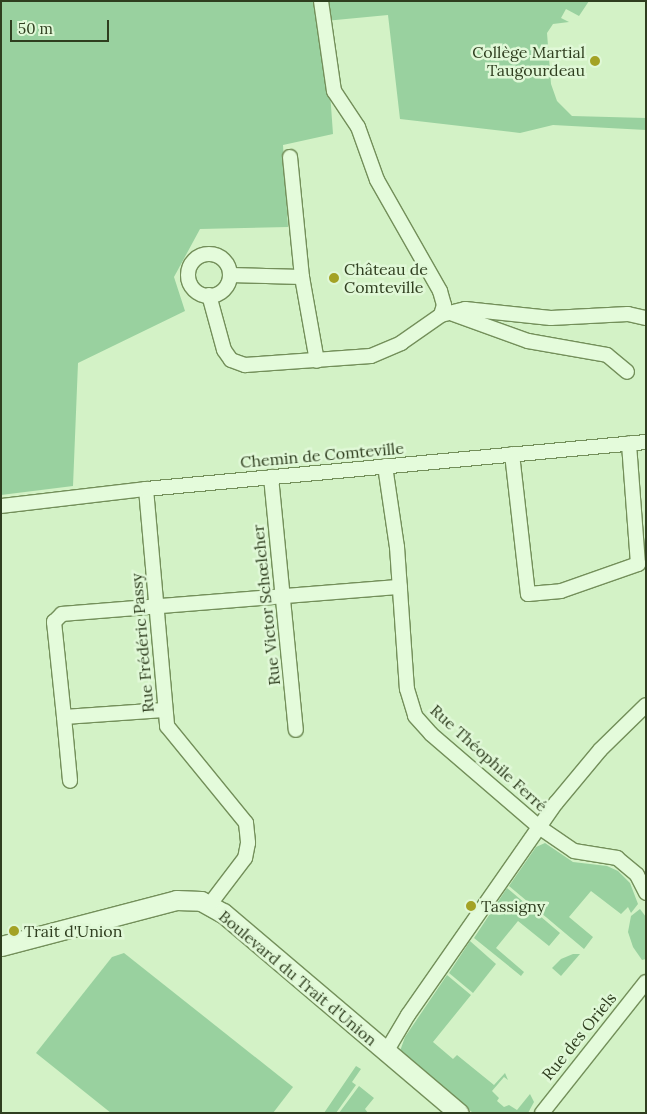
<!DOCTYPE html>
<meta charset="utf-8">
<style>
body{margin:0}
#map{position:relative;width:647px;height:1114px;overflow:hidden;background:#d3f2c6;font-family:Lora,serif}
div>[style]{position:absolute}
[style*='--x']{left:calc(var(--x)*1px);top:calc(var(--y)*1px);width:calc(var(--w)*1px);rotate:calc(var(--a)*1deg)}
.green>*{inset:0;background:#99d19f}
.roads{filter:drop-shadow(1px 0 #738f5a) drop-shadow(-1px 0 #738f5a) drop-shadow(0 1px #738f5a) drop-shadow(0 -1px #738f5a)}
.street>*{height:14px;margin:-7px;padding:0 7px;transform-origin:7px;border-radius:7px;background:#e4fbdb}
.street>.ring{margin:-7px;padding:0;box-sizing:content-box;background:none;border:14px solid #e4fbdb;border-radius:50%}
.secondary>*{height:19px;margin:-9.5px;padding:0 9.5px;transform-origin:9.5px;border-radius:9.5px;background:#e4fbdb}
.dots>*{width:14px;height:14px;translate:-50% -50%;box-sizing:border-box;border:2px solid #e0f8d7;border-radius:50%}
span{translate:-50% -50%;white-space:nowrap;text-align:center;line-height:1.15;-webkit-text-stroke:5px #e0f8d7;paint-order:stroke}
.poi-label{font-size:16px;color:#2f3e1f}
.right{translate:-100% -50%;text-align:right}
.left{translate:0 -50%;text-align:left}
.street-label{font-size:16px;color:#2f3e1f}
.frame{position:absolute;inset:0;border:2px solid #2f3e1f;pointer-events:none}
.scale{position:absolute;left:10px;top:20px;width:99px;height:22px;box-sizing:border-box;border:2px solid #2f3e1f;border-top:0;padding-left:6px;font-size:15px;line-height:18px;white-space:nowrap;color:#2f3e1f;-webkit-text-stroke:4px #e0f8d7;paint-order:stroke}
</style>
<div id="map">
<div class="green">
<div style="clip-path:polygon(1px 1px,589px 1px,579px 16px,566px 9px,561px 18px,569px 22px,553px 24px,547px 33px,551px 84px,557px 101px,572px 116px,646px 118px,646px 130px,553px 125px,520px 133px,400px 119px,388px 15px,325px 21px,333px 134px,283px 145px,288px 227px,200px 229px,174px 277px,185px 311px,78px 363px,73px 486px,1px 495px)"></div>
<div style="clip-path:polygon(545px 843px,573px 862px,607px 866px,618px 871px,630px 883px,638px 904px,631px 913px,628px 907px,621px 914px,591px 891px,569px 917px,593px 937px,584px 949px,509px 886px,536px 847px)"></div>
<div style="clip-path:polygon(507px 888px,560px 933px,549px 946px,518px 921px,496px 948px,524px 972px,521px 976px,474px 938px)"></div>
<div style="clip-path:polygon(640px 909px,646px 917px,646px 959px,642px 960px,633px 947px,628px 932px,631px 916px)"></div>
<div style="clip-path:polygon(470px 941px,496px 964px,473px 993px,449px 973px)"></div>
<div style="clip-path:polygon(124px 953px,293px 1087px,273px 1113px,111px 1113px,36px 1053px,112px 957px)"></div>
<div style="clip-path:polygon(573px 954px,580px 954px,561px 976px,552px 968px,561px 959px)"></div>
<div style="clip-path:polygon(447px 975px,471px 995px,433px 1042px,453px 1059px,457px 1055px,494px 1085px,505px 1073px,508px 1080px,504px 1077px,492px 1091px,499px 1098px,497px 1101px,504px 1107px,509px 1105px,517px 1110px,530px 1094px,534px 1102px,528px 1113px,473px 1113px,400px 1051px,405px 1037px)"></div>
<div style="clip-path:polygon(356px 1066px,361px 1069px,352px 1082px,356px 1085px,336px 1113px,324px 1113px)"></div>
<div style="clip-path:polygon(359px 1086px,374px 1098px,365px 1109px,368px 1113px,339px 1113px)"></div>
</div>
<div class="roads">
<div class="street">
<div style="--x:321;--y:1;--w:91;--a:81.8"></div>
<div style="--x:334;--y:91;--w:43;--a:56.3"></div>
<div style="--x:358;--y:127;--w:56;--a:70.3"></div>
<div style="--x:377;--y:180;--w:128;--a:60.4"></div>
<div style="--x:440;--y:291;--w:15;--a:74"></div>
<div style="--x:444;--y:305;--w:10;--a:107"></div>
<div style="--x:290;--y:157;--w:121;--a:84.3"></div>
<div class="ring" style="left:188px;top:254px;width:28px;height:28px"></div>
<div style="--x:230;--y:275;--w:72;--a:1.6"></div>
<div style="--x:302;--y:277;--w:85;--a:79.9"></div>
<div style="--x:209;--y:295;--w:57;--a:74.7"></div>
<div style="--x:224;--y:350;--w:12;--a:55"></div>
<div style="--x:231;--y:360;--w:15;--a:20"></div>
<div style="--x:245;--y:365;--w:126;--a:-4.1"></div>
<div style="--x:371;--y:356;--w:33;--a:-23"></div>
<div style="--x:401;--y:343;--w:49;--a:-35"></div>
<div style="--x:441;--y:315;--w:25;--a:-14"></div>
<div style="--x:465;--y:309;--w:86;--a:6"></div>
<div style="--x:551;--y:318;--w:77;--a:-3"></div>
<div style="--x:628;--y:314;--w:18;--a:13"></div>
<div style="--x:453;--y:314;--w:80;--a:19.8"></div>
<div style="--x:528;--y:341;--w:80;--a:10"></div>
<div style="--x:607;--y:355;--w:26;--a:40"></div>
<div style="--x:512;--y:454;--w:141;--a:83.5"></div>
<div style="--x:528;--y:594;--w:33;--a:-5"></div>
<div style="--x:561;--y:591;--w:82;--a:-19.3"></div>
<div style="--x:638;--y:564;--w:121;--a:-94.3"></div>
<div style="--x:385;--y:466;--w:82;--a:81.6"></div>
<div style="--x:397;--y:547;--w:142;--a:86"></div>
<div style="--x:407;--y:689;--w:28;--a:73"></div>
<div style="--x:415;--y:716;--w:24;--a:48"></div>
<div style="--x:431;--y:734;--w:143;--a:40.7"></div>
<div style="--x:539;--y:827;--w:42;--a:34.4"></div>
<div style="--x:574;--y:851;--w:44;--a:9.2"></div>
<div style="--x:617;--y:858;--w:26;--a:40"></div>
<div style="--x:637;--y:875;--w:20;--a:63"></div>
<div style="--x:271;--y:477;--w:254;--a:84.4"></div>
<div style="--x:146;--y:489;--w:238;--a:84.9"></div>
<div style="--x:167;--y:726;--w:125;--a:50.8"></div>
<div style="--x:246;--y:823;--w:20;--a:84"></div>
<div style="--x:248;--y:843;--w:15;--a:101"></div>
<div style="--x:245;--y:858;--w:58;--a:127.3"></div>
<div style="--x:1;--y:506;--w:146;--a:-6.7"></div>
<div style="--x:146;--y:489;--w:502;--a:-5.37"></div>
<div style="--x:164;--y:710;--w:100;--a:176"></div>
<div style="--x:64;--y:717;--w:96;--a:-96"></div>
<div style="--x:54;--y:622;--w:11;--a:-45"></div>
<div style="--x:62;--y:614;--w:339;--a:-4.6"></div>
<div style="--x:64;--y:717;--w:64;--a:84.6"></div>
<div style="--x:386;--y:1052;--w:43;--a:-59.3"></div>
<div style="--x:408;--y:1015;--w:259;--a:-55.1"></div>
<div style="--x:556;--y:803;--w:69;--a:-50.3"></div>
<div style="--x:600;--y:750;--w:64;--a:-44.4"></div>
<div style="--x:542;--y:1113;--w:167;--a:-51.6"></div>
</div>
<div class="secondary">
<div style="--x:1;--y:946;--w:181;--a:-14.7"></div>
<div style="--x:176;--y:900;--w:25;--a:2"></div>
<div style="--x:201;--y:901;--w:25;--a:29"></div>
<div style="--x:223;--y:913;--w:309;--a:40.3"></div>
</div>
</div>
<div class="dots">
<div style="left:595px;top:61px;background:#a3a225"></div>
<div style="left:334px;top:278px;background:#a3a225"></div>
<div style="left:471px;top:906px;background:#a3a225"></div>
<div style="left:14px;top:931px;background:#a3a225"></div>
</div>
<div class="poi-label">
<span class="right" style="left:585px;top:61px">Collège Martial<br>Taugourdeau</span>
<span class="left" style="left:344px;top:278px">Château de<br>Comteville</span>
<span class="left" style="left:481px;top:906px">Tassigny</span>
<span class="left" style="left:24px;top:931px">Trait d'Union</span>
</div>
<div class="street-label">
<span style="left:322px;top:455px;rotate:-5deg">Chemin de Comteville</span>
<span style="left:266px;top:605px;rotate:-96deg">Rue Victor Schœlcher</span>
<span style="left:142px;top:643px;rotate:-95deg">Rue Frédéric Passy</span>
<span style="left:489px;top:758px;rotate:42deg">Rue Théophile Ferré</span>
<span style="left:298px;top:978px;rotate:40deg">Boulevard du Trait d'Union</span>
<span style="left:579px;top:1036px;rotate:-51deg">Rue des Oriels</span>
</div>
<div class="frame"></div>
<div class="scale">50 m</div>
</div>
